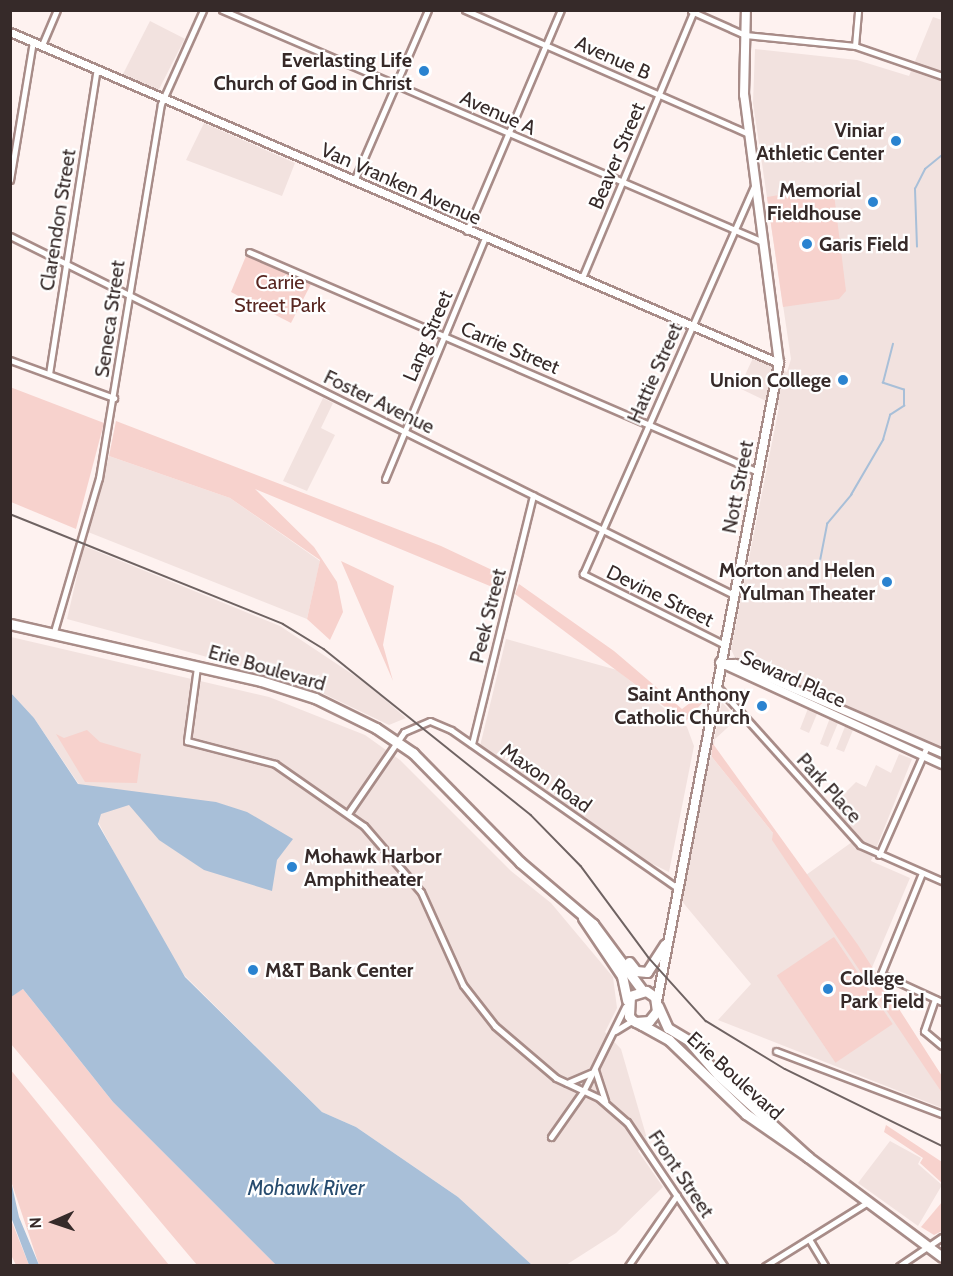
<!DOCTYPE html>
<style>
body{margin:0}
#map{position:relative;width:953px;height:1276px;overflow:hidden;background:#fef2f0;font-family:Cabin,sans-serif}
div>[style]{position:absolute}
[style*='--x']{left:calc(var(--x)*1px);top:calc(var(--y)*1px);width:calc(var(--w)*1px);rotate:calc(var(--a)*1deg)}
.built>*{inset:0;background:#f2e2df;transform-origin:0 0}
.green>*{inset:0;background:#f7d2cd;transform-origin:0 0}
.water>*{inset:0;background:#a8bfd8}
.stream>*{height:1.5px;margin:-0.75px;padding:0 0.75px;transform-origin:0.75px;border-radius:0.75px;background:#a8bfd8}
.roads{filter:drop-shadow(2px 0 #a88c88) drop-shadow(-2px 0 #a88c88) drop-shadow(0 2px #a88c88) drop-shadow(0 -2px #a88c88)}
.minor>*{height:5px;margin:-2.5px;padding:0 2.5px;transform-origin:2.5px;border-radius:2.5px;background:#fff}
.tertiary>*{height:7px;margin:-3.5px;padding:0 3.5px;transform-origin:3.5px;border-radius:3.5px;background:#fff}
.secondary>*{height:8px;margin:-4px;padding:0 4px;transform-origin:4px;border-radius:4px;background:#fff}
.trunk>*{height:9px;margin:-4.5px;padding:0 4.5px;transform-origin:4.5px;border-radius:4.5px;background:#fff}
.rail>*{height:1.5px;margin:-0.75px;padding:0 0.75px;transform-origin:0.75px;border-radius:0.75px;background:#6f6362}
.dots>*{width:16px;height:16px;translate:-50% -50%;box-sizing:border-box;border:3px solid #fff;border-radius:50%}
span{translate:-50% -50%;white-space:nowrap;text-align:center;line-height:1.15;-webkit-text-stroke:4.5px #fff;paint-order:stroke}
.street-label{font-size:20px;color:#362a29}
.poi-label{font-size:20px;color:#362a29;font-weight:700}
.right{translate:-100% -50%;text-align:right}
.left{translate:0 -50%;text-align:left}
.park-label{font-size:20px;color:#592822}
.water-label{font-size:21px;color:#274c6f;font-style:italic}
.frame{position:absolute;inset:0;border:12px solid #362a29;pointer-events:none}
.north{position:absolute;left:24px;top:1192px;width:60px;height:60px;-webkit-text-stroke:4px #fff;paint-order:stroke;rotate:267deg;font-size:16px;font-weight:700;line-height:24px;text-align:center;color:#362a29}
.north::after{content:'';display:block;margin:auto;width:21px;height:27px;background:#362a29;clip-path:polygon(50% 0,100% 100%,50% 72%,0 100%)}
</style>
<div id="map">
<div class="built">
<div style="clip-path:polygon(933px 17px,942px 20px,942px 748px,860px 713px,844px 752px,836px 749px,852px 709px,845px 706px,828px 747px,820px 744px,836px 702px,824px 697px,809px 733px,800px 729px,814px 693px,735px 658px,731px 649px,779px 407px,739px 388px,753px 358px,787px 372px,791px 359px,753px 103px,755px 49px,857px 60px,909px 76px)"></div>
<div style="left:150px;top:21px;width:39px;height:60px;rotate:27deg"></div>
<div style="clip-path:polygon(204px 123px,295px 163px,282px 196px,186px 160px)"></div>
<div style="clip-path:polygon(323px 398px,333px 403px,321px 428px,335px 435px,307px 491px,283px 481px)"></div>
<div style="clip-path:polygon(109px 456px,230px 498px,320px 561px,307px 619px,88px 532px)"></div>
<div style="clip-path:polygon(84px 546px,280px 626px,367px 684px,406px 718px,389px 725px,299px 682px,67px 619px)"></div>
<div style="clip-path:polygon(11px 637px,269px 697px,365px 735px,400px 760px,511px 871px,551px 903px,613px 977px,617px 1008px,605px 1032px,621px 1049px,648px 1142px,638px 1151px,663px 1187px,616px 1233px,566px 1265px,532px 1265px,458px 1197px,356px 1127px,322px 1112px,185px 976px,154px 930px,78px 783px,34px 718px,11px 693px)"></div>
<div style="clip-path:polygon(506px 639px,617px 670px,687px 727px,694px 746px,669px 872px,638px 857px,480px 746px)"></div>
<div style="clip-path:polygon(722px 702px,737px 719px,715px 739px,712px 757px,773px 833px,799px 880px,859px 837px,832px 806px,856px 782px,866px 787px,876px 765px,891px 773px,899px 754px,912px 759px,871px 861px,910px 878px,868px 977px,942px 1093px,942px 1108px,718px 1020px,751px 984px,680px 899px)"></div>
<div style="clip-path:polygon(890px 1141px,921px 1158px,918px 1164px,942px 1185px,918px 1226px,858px 1183px)"></div>
</div>
<div class="green">
<div style="clip-path:polygon(833px 186px,846px 291px,839px 299px,783px 307px,767px 197px)"></div>
<div style="clip-path:polygon(246px 256px,311px 284px,291px 323px,231px 292px)"></div>
<div style="clip-path:polygon(10px 387px,104px 423px,76px 529px,11px 502px)"></div>
<div style="clip-path:polygon(116px 421px,441px 546px,507px 577px,502px 591px,255px 489px,314px 547px,337px 582px,343px 612px,330px 640px,307px 619px,320px 560px,230px 498px,109px 456px)"></div>
<div style="clip-path:polygon(341px 561px,394px 586px,383px 645px,393px 681px)"></div>
<div style="clip-path:polygon(519px 584px,614px 651px,682px 709px,703px 693px,705px 700px,685px 722px,515px 594px)"></div>
<div style="clip-path:polygon(87px 730px,100px 742px,141px 754px,137px 783px,85px 782px,56px 734px,64px 738px)"></div>
<div style="clip-path:polygon(711px 741px,858px 945px,942px 1076px,942px 1093px,772px 840px,773px 833px,712px 757px)"></div>
<div style="left:834px;top:937px;width:105px;height:69px;rotate:56deg"></div>
<div style="clip-path:polygon(23px 989px,113px 1102px,276px 1265px,197px 1265px,11px 1044px,10px 997px)"></div>
<div style="clip-path:polygon(10px 1069px,169px 1265px,39px 1265px,11px 1181px)"></div>
<div style="clip-path:polygon(886px 1125px,942px 1162px,942px 1183px,920px 1163px,923px 1158px,884px 1132px)"></div>
<div style="clip-path:polygon(942px 1202px,942px 1231px,934px 1235px,921px 1227px)"></div>
<div style="clip-path:polygon(10px 1217px,29px 1265px,16px 1265px,11px 1255px)"></div>
</div>
<div class="water">
<div style="clip-path:polygon(11px 693px,34px 718px,78px 784px,216px 802px,247px 812px,293px 839px,277px 860px,272px 891px,204px 870px,159px 840px,129px 805px,101px 814px,98px 824px,185px 977px,322px 1112px,356px 1127px,458px 1197px,532px 1265px,276px 1265px,113px 1102px,23px 989px,11px 997px)"></div>
<div style="clip-path:polygon(11px 1181px,19px 1217px,39px 1265px,29px 1265px,11px 1217px)"></div>
</div>
<div class="stream">
<div style="--x:917;--y:247;--w:58;--a:-92"></div>
<div style="--x:915;--y:189;--w:22;--a:-63"></div>
<div style="--x:925;--y:169;--w:22;--a:-39"></div>
<div style="--x:820;--y:561;--w:38;--a:-79"></div>
<div style="--x:827;--y:524;--w:38;--a:-50"></div>
<div style="--x:851;--y:495;--w:64;--a:-59.8"></div>
<div style="--x:883;--y:440;--w:26;--a:-74"></div>
<div style="--x:890;--y:415;--w:17;--a:-33"></div>
<div style="--x:904;--y:406;--w:16;--a:-90"></div>
<div style="--x:904;--y:390;--w:22;--a:-162"></div>
<div style="--x:883;--y:383;--w:40;--a:-75.6"></div>
</div>
<div class="roads">
<div class="minor">
<div style="--x:222;--y:10;--w:589;--a:23.21"></div>
<div style="--x:465;--y:10;--w:310;--a:23.6"></div>
<div style="--x:691;--y:11;--w:59;--a:24"></div>
<div style="--x:745;--y:35;--w:111;--a:5.7"></div>
<div style="--x:855;--y:46;--w:92;--a:19"></div>
<div style="--x:42;--y:45;--w:38;--a:-67"></div>
<div style="--x:855;--y:46;--w:36;--a:-85"></div>
<div style="--x:10;--y:180;--w:141;--a:-80.6"></div>
<div style="--x:354;--y:181;--w:186;--a:-66.6"></div>
<div style="--x:467;--y:231;--w:240;--a:-67"></div>
<div style="--x:10;--y:236;--w:808;--a:26.37"></div>
<div style="--x:249;--y:252;--w:555;--a:23.37"></div>
<div style="--x:582;--y:278;--w:288;--a:-67.3"></div>
<div style="--x:10;--y:360;--w:111;--a:20.1"></div>
<div style="--x:49;--y:374;--w:309;--a:-81.1"></div>
<div style="--x:385;--y:479;--w:261;--a:-67.5"></div>
<div style="--x:53;--y:635;--w:164;--a:-73.7"></div>
<div style="--x:99;--y:478;--w:379;--a:-80.6"></div>
<div style="--x:161;--y:104;--w:103;--a:-65.9"></div>
<div style="--x:723;--y:644;--w:157;--a:-153.4"></div>
<div style="--x:583;--y:574;--w:424;--a:-66.2"></div>
<div style="--x:197;--y:667;--w:75;--a:97.7"></div>
<div style="--x:187;--y:741;--w:91;--a:14.6"></div>
<div style="--x:275;--y:764;--w:108;--a:34.9"></div>
<div style="--x:364;--y:826;--w:87;--a:49.2"></div>
<div style="--x:421;--y:892;--w:102;--a:65.7"></div>
<div style="--x:463;--y:985;--w:52;--a:52"></div>
<div style="--x:495;--y:1026;--w:80;--a:40.4"></div>
<div style="--x:556;--y:1078;--w:47;--a:24.9"></div>
<div style="--x:599;--y:1098;--w:37;--a:41"></div>
<div style="--x:627;--y:1122;--w:174;--a:56"></div>
<div style="--x:716;--y:685;--w:215;--a:48"></div>
<div style="--x:860;--y:845;--w:90;--a:23.7"></div>
<div style="--x:472;--y:744;--w:256;--a:-76.2"></div>
<div style="--x:349;--y:812;--w:97;--a:-55.5"></div>
<div style="--x:404;--y:732;--w:28;--a:-23"></div>
<div style="--x:430;--y:721;--w:23;--a:23"></div>
<div style="--x:451;--y:730;--w:274;--a:34.9"></div>
<div style="--x:879;--y:855;--w:119;--a:-66.2"></div>
<div style="--x:922;--y:873;--w:109;--a:112.1"></div>
<div style="--x:881;--y:974;--w:67;--a:24.7"></div>
<div style="--x:935;--y:999;--w:34;--a:109"></div>
<div style="--x:924;--y:1031;--w:23;--a:40"></div>
<div style="--x:615;--y:1031;--w:21;--a:-31"></div>
<div style="--x:776;--y:1051;--w:178;--a:20.8"></div>
<div style="--x:595;--y:1070;--w:33;--a:72"></div>
<div style="--x:567;--y:1083;--w:26;--a:-23"></div>
<div style="--x:551;--y:1137;--w:57;--a:-54.9"></div>
<div style="--x:584;--y:1090;--w:93;--a:-63.7"></div>
<div style="--x:809;--y:1239;--w:31;--a:59"></div>
<div style="--x:628;--y:1266;--w:86;--a:-55.4"></div>
<div style="--x:765;--y:1266;--w:121;--a:-31.9"></div>
<div style="--x:899;--y:1266;--w:52;--a:-34"></div>
</div>
<div class="tertiary">
<div style="--x:10;--y:32;--w:837;--a:23.29"></div>
<div style="--x:719;--y:662;--w:245;--a:24.6"></div>
<div style="--x:721;--y:663;--w:14;--a:0"></div>
<div style="--x:735;--y:663;--w:226;--a:23.5"></div>
</div>
<div class="secondary">
<div style="--x:657;--y:1001;--w:650;--a:-79.17"></div>
<div style="--x:779;--y:363;--w:270;--a:-97.4"></div>
<div style="--x:744;--y:95;--w:85;--a:-88.7"></div>
</div>
<div class="trunk">
<div style="--x:10;--y:624;--w:257;--a:12.8"></div>
<div style="--x:261;--y:681;--w:57;--a:17.5"></div>
<div style="--x:315;--y:698;--w:68;--a:26.2"></div>
<div style="--x:376;--y:728;--w:45;--a:34"></div>
<div style="--x:413;--y:753;--w:153;--a:45.5"></div>
<div style="--x:520;--y:862;--w:96;--a:40.3"></div>
<div style="--x:593;--y:924;--w:82;--a:53.4"></div>
<div style="--x:583;--y:918;--w:70;--a:56.1"></div>
<div style="--x:622;--y:976;--w:25;--a:78"></div>
<div style="--x:629;--y:962;--w:11;--a:52"></div>
<div style="--x:636;--y:971;--w:11;--a:5"></div>
<div style="--x:647;--y:972;--w:33;--a:-57"></div>
<div style="--x:658;--y:1006;--w:24;--a:66"></div>
<div style="--x:668;--y:1028;--w:23;--a:31"></div>
<div style="--x:688;--y:1040;--w:46;--a:49.4"></div>
<div style="--x:718;--y:1075;--w:122;--a:42.3"></div>
<div style="--x:808;--y:1157;--w:167;--a:36.7"></div>
<div style="--x:636;--y:1022;--w:13;--a:-4"></div>
<div style="--x:649;--y:1021;--w:13;--a:-51"></div>
<div style="--x:657;--y:1011;--w:14;--a:-98"></div>
<div style="--x:655;--y:997;--w:11;--a:-146"></div>
<div style="--x:646;--y:991;--w:17;--a:163"></div>
<div style="--x:630;--y:996;--w:20;--a:93"></div>
<div style="--x:629;--y:1016;--w:5;--a:53"></div>
<div style="--x:632;--y:1020;--w:11;--a:27"></div>
<div style="--x:642;--y:1025;--w:31;--a:29"></div>
<div style="--x:669;--y:1040;--w:107;--a:43.9"></div>
<div style="--x:746;--y:1114;--w:75;--a:34.7"></div>
</div>
</div>
<div class="rail">
<div style="--x:10;--y:514;--w:294;--a:21.9"></div>
<div style="--x:283;--y:624;--w:48;--a:31.4"></div>
<div style="--x:324;--y:649;--w:265;--a:38.7"></div>
<div style="--x:531;--y:815;--w:71;--a:45.6"></div>
<div style="--x:581;--y:866;--w:114;--a:53.5"></div>
<div style="--x:649;--y:958;--w:85;--a:47.9"></div>
<div style="--x:706;--y:1021;--w:92;--a:31.3"></div>
<div style="--x:785;--y:1069;--w:175;--a:26.1"></div>
</div>
<div class="dots">
<div style="left:424px;top:71px;background:#2a83d0"></div>
<div style="left:896px;top:141px;background:#2a83d0"></div>
<div style="left:873px;top:202px;background:#2a83d0"></div>
<div style="left:807px;top:244px;background:#2a83d0"></div>
<div style="left:843px;top:380px;background:#2a83d0"></div>
<div style="left:887px;top:582px;background:#2a83d0"></div>
<div style="left:762px;top:706px;background:#2a83d0"></div>
<div style="left:292px;top:867px;background:#2a83d0"></div>
<div style="left:253px;top:970px;background:#2a83d0"></div>
<div style="left:828px;top:989px;background:#2a83d0"></div>
</div>
<div class="street-label">
<span style="left:613px;top:58px;rotate:24deg">Avenue B</span>
<span style="left:498px;top:113px;rotate:24deg">Avenue A</span>
<span style="left:617px;top:156px;rotate:-67deg">Beaver Street</span>
<span style="left:401px;top:184px;rotate:24deg">Van Vranken Avenue</span>
<span style="left:58px;top:220px;rotate:-81deg">Clarendon Street</span>
<span style="left:110px;top:319px;rotate:-82deg">Seneca Street</span>
<span style="left:428px;top:336px;rotate:-67deg">Lang Street</span>
<span style="left:510px;top:348px;rotate:23deg">Carrie Street</span>
<span style="left:655px;top:373px;rotate:-66deg">Hattie Street</span>
<span style="left:379px;top:402px;rotate:26deg">Foster Avenue</span>
<span style="left:738px;top:487px;rotate:-79deg">Nott Street</span>
<span style="left:660px;top:596px;rotate:26deg">Devine Street</span>
<span style="left:488px;top:616px;rotate:-76deg">Peek Street</span>
<span style="left:267px;top:668px;rotate:16deg">Erie Boulevard</span>
<span style="left:793px;top:679px;rotate:24deg">Seward Place</span>
<span style="left:546px;top:778px;rotate:35deg">Maxon Road</span>
<span style="left:829px;top:788px;rotate:48deg">Park Place</span>
<span style="left:735px;top:1076px;rotate:42deg">Erie Boulevard</span>
<span style="left:681px;top:1174px;rotate:56deg">Front Street</span>
</div>
<div class="poi-label">
<span class="right" style="left:412px;top:72px">Everlasting Life<br>Church of God in Christ</span>
<span class="right" style="left:884px;top:142px">Viniar<br>Athletic Center</span>
<span class="right" style="left:861px;top:202px">Memorial<br>Fieldhouse</span>
<span class="left" style="left:819px;top:244px">Garis Field</span>
<span class="right" style="left:831px;top:380px">Union College</span>
<span class="right" style="left:875px;top:582px">Morton and Helen<br>Yulman Theater</span>
<span class="right" style="left:750px;top:706px">Saint Anthony<br>Catholic Church</span>
<span class="left" style="left:304px;top:868px">Mohawk Harbor<br>Amphitheater</span>
<span class="left" style="left:265px;top:970px">M&amp;T Bank Center</span>
<span class="left" style="left:840px;top:990px">College<br>Park Field</span>
</div>
<div class="park-label">
<span style="left:280px;top:294px">Carrie<br>Street Park</span>
</div>
<div class="water-label">
<span style="left:306px;top:1188px">Mohawk River</span>
</div>
<div class="frame"></div>
<div class="north">N</div>
</div>
